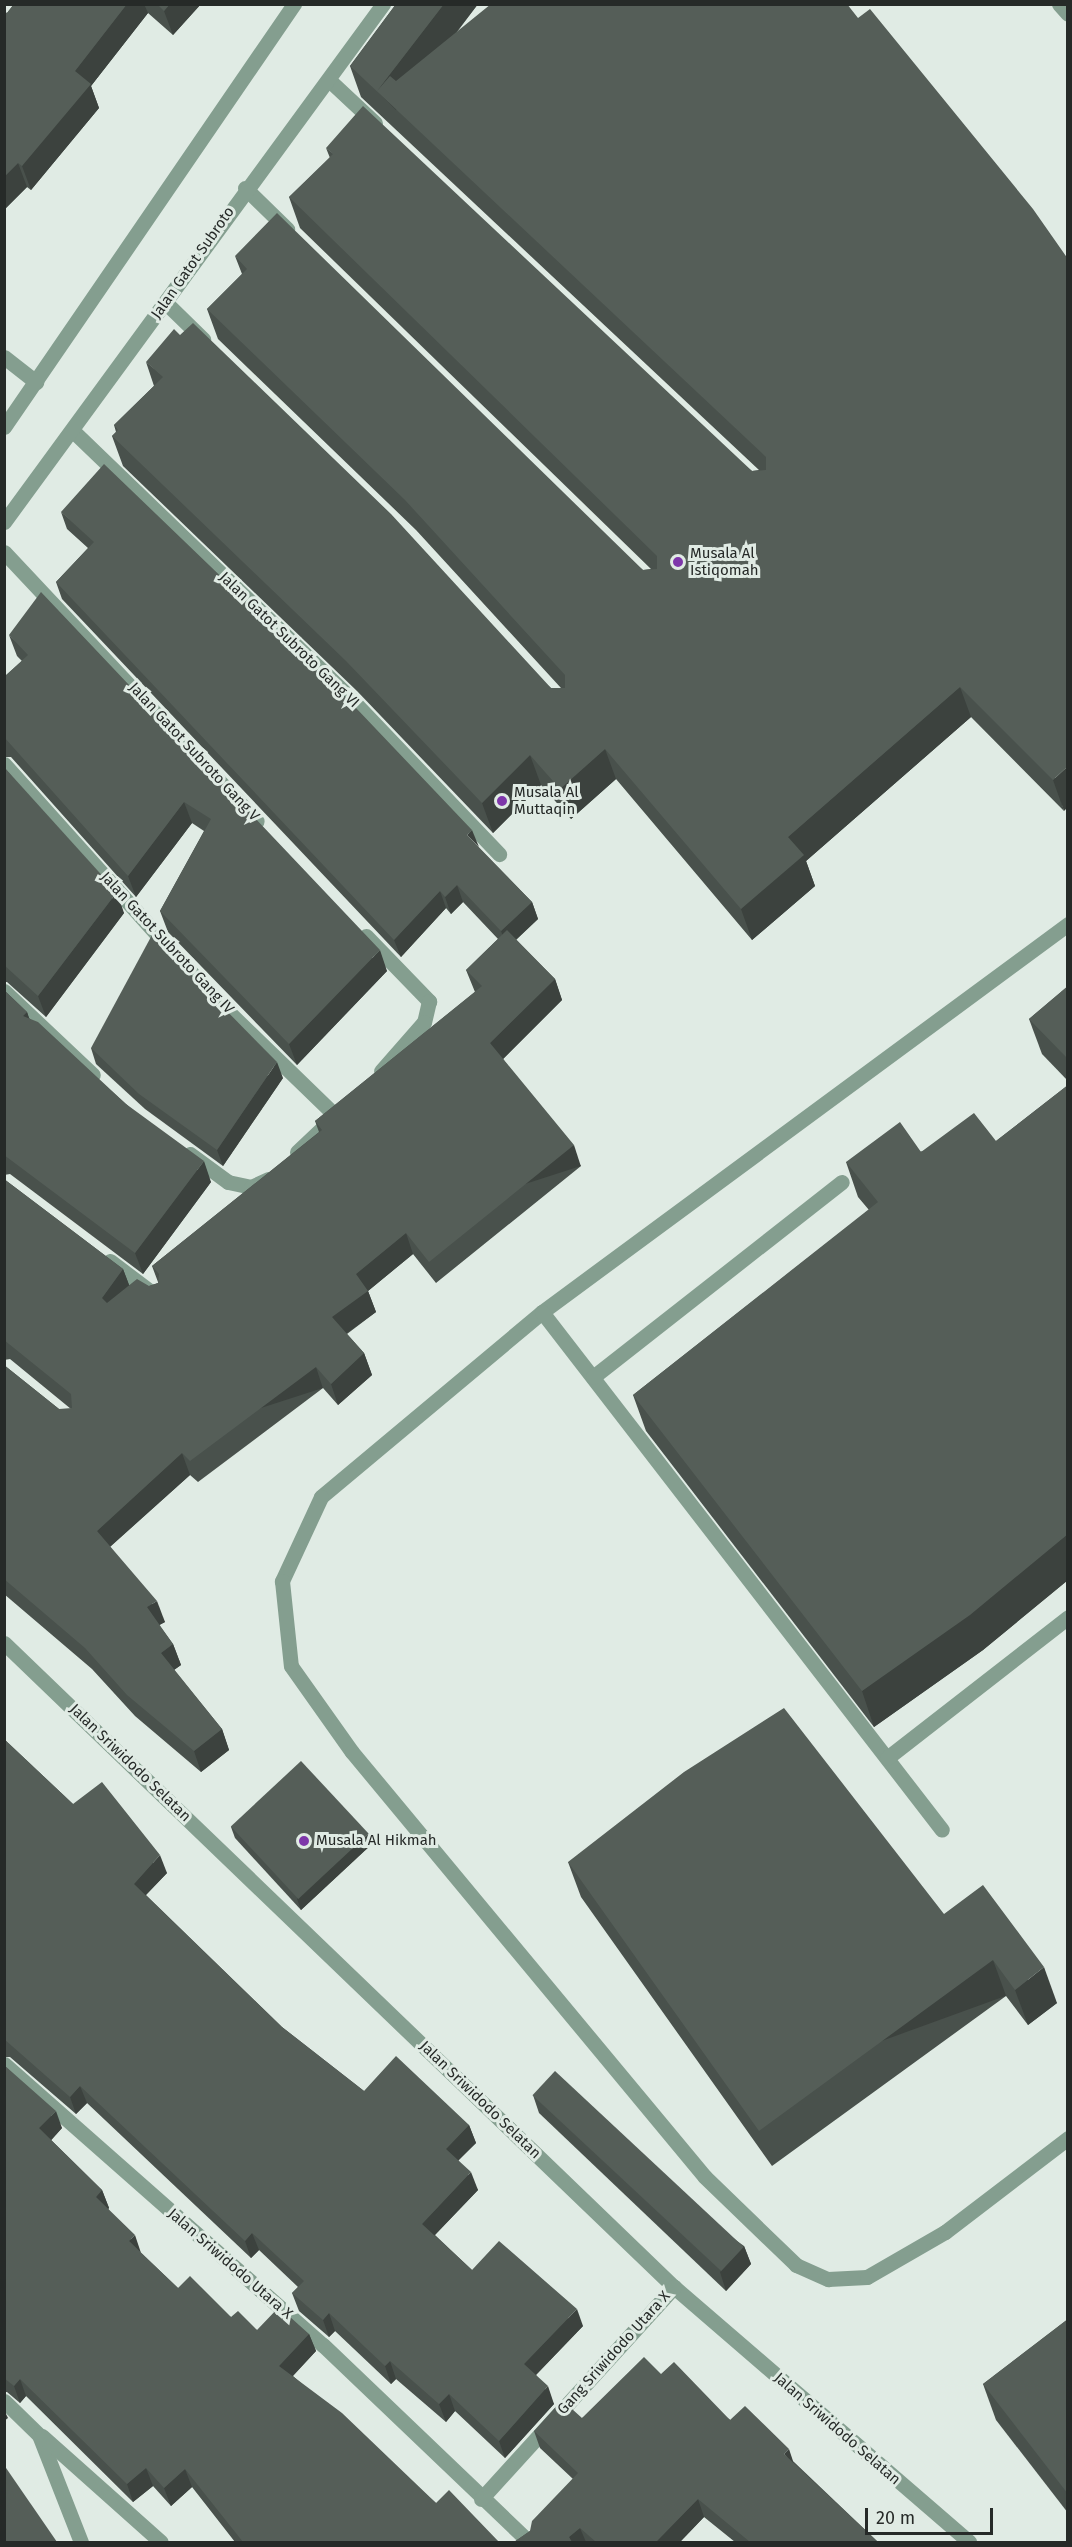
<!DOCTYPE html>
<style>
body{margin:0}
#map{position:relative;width:1072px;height:2547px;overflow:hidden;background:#e0ebe4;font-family:"Fira Sans",sans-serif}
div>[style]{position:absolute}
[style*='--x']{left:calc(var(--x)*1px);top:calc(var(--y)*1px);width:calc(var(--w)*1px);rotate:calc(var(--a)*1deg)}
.service>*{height:15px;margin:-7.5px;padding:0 7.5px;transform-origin:7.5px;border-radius:7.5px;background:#849e8f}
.minor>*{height:15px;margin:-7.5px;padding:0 7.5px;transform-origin:7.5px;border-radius:7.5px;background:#849e8f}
.tertiary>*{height:15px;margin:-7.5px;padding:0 7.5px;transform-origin:7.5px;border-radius:7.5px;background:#849e8f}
.wall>*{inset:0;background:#49514c}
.shaded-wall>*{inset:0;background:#3c423e;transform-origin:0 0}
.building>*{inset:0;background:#555e58;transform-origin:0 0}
.dots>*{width:16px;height:16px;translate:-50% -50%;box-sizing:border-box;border:3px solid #e0ebe4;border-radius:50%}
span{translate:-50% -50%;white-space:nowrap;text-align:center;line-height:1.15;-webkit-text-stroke:6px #e0ebe4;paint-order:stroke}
.street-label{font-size:15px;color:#262a28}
.poi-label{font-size:15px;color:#262a28}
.left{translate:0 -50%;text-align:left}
.frame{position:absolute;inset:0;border:6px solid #262a28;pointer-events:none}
.scale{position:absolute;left:865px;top:2508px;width:128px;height:27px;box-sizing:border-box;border:3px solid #262a28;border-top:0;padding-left:8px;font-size:18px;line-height:21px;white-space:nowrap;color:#262a28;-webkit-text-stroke:4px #e0ebe4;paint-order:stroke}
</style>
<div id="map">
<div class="service">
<div style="--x:1068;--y:924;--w:654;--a:143.59"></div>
<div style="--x:542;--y:1312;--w:288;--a:140.1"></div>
<div style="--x:321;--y:1497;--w:93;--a:114.9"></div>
<div style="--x:282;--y:1581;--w:85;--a:84"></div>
<div style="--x:291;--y:1666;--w:105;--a:54.7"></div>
<div style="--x:352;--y:1752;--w:552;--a:50.29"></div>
<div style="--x:705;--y:2177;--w:127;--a:44"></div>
<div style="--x:796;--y:2265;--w:35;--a:24"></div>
<div style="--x:828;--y:2279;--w:39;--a:-3"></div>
<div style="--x:867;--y:2277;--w:90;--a:-30"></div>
<div style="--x:945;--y:2232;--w:155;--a:-37.4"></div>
<div style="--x:542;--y:1312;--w:654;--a:52.32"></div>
<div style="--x:593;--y:1377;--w:316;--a:-38.1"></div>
<div style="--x:887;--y:1758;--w:229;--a:-37.9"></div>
</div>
<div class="minor">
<div style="--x:329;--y:80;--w:63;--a:43.1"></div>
<div style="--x:245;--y:188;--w:59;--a:44.3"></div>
<div style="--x:166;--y:303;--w:52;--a:44.2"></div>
<div style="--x:4;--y:357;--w:41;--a:38"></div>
<div style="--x:73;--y:431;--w:385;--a:43.9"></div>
<div style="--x:350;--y:698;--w:216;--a:46.3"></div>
<div style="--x:4;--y:552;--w:369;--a:46.8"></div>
<div style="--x:4;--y:764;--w:312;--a:48.1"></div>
<div style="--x:212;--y:996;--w:173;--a:44.1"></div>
<div style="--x:366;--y:936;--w:91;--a:45.9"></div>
<div style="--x:429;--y:1001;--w:22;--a:103"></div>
<div style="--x:424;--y:1022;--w:65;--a:131.3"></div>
<div style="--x:4;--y:991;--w:122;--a:43.3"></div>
<div style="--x:297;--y:1152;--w:48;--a:-43.3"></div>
<div style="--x:190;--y:1154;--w:47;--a:36.4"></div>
<div style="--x:228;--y:1182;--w:24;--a:12"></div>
<div style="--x:251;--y:1187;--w:19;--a:-25"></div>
<div style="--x:110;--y:1261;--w:51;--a:37.1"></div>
<div style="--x:4;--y:1643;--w:929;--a:43.87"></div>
<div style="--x:674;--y:2287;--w:390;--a:40.8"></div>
<div style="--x:4;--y:2064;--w:425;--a:41.4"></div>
<div style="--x:323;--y:2345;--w:285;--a:43.7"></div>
<div style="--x:4;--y:2401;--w:49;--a:44.2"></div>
<div style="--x:39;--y:2435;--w:115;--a:68.6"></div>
<div style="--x:42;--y:2436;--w:159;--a:41.7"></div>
<div style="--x:481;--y:2499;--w:287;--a:-47.7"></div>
</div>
<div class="tertiary">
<div style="--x:1059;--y:4;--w:13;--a:48"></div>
<div style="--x:4;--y:427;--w:513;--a:-55.57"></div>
<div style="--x:4;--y:522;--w:642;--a:-53.81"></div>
</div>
<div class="wall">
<div style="clip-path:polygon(14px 4px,201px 4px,173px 35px,148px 13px,91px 86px,99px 108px,31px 190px,27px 187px,4px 210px,7px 13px)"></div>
<div style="clip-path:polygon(396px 4px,478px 4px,457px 32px,847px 4px,1064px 811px,971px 717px,806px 861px,815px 886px,752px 940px,616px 779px,571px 819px,541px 785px,493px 833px,357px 691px,123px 466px,112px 436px,116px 432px,114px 425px,154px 386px,146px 362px,551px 688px,561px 688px,416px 530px,218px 339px,207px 309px,242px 274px,235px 256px,643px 570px,651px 569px,300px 228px,289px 197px,330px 158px,326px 148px,752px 471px,759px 470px,361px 97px,350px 66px)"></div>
<div style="clip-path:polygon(61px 512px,478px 847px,532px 902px,538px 919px,516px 940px,555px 979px,562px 1000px,503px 1059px,581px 1166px,436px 1283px,413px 1254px,368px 1291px,376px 1312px,347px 1334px,364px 1353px,372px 1375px,338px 1405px,323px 1388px,198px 1482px,190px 1475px,110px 1547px,165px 1622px,159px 1625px,173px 1644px,181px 1665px,174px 1670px,222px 1729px,229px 1750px,201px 1772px,135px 1716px,92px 1669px,4px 1594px,4px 1365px,59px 1409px,71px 1409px,10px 1359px,4px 1360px,4px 1179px,123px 1269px,129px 1285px,149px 1286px,158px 1283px,158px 1282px,152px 1266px,319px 1132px,315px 1121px,475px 992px,466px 970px,498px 939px,463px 902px,451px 914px,446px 908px,401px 957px,62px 599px,56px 582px,88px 548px,67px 529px)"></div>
<div style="clip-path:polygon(9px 635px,387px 971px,297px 1065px,168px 932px,160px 911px,204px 831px,192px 823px,136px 897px,11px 757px,4px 757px,4px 677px,22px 661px,17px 656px)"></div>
<div style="clip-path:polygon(4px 767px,124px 913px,46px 1017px,7px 982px,4px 982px)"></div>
<div style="clip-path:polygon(1068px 986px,1068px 1081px,1042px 1054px,1029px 1019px)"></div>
<div style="clip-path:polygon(4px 990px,27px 1012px,29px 1018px,126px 1104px,211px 1182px,143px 1274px,10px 1174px,4px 1175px)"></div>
<div style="clip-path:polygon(91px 1048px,283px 1078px,223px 1166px,145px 1109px,96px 1064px)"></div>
<div style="clip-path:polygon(1068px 1085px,1068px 1580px,983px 1650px,874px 1727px,646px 1431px,633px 1395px,869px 1210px,858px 1197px,846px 1162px,996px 1141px)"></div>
<div style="clip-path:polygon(4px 1739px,73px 1804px,167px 1873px,146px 1895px,282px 2027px,364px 2091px,469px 2125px,476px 2143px,458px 2160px,478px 2190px,435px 2235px,472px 2270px,583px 2326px,536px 2375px,554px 2404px,505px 2458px,455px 2411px,446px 2422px,396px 2379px,391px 2384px,335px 2331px,329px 2337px,299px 2311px,292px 2293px,298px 2287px,259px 2250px,251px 2258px,87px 2103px,76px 2114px,10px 2057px,4px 2057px)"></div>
<div style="clip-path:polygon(231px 1827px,373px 1843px,301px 1910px,235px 1838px)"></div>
<div style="clip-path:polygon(568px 1862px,944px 1914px,1057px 2003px,1028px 2025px,1006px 1996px,772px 2166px,581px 1897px)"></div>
<div style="clip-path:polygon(4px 2065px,62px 2128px,51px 2140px,102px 2190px,109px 2208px,108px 2209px,141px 2253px,178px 2288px,231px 2317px,257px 2330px,309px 2334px,316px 2351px,293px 2376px,436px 2503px,499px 2542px,235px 2542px,192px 2487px,171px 2506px,153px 2486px,133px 2502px,26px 2396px,20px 2403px,7px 2392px,4px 2392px)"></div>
<div style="clip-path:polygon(533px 2095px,744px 2246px,751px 2264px,726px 2291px,539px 2113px)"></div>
<div style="clip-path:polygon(1068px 2319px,1068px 2513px,996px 2420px,983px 2384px)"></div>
<div style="clip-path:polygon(661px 2374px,794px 2462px,878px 2542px,735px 2542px,704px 2517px,680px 2542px,514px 2542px,530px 2531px,573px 2479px,540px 2448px,534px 2431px,582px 2418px)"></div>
</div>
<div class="shaded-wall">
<div style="clip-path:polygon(127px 4px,144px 4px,148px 13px,91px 86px,99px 108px,31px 190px,22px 166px,75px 71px)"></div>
<div style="clip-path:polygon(170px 4px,201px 4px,173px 35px,164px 11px)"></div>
<div style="clip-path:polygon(444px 4px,478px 4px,396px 110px,377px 91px)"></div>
<div style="clip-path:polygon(18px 163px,27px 187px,4px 210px,4px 177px)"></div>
<div style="clip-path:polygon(960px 687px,971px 717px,806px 861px,815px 886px,752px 940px,741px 909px,788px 837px)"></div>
<div style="clip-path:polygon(605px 749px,616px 779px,571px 819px,560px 789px)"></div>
<div style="clip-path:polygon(530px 755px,541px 785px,493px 833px,482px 803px)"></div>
<div style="clip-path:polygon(1068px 766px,1068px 807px,1064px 811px,1053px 780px)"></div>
<div style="clip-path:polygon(184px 802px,192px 823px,136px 897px,128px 876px)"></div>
<div style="clip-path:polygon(472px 830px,479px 847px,467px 835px)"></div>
<div style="clip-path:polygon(457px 885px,463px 902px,451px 914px,445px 897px)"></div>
<div style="clip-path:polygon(440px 891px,446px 908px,401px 957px,394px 940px)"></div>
<div style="clip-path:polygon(117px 892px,124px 913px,46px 1017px,38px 996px)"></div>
<div style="clip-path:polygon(532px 902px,538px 919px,507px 948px,501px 931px)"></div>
<div style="clip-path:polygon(380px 950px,387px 971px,297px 1065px,289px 1044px)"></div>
<div style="clip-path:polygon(555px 979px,562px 1000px,498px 1064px,490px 1043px)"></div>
<div style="clip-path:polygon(27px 1012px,34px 1033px,23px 1016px)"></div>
<div style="clip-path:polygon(277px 1062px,283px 1078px,223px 1166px,217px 1150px)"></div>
<div style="left:574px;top:1145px;width:22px;height:186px;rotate:72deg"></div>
<div style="clip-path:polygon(204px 1161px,211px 1182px,143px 1274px,135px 1253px)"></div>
<div style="clip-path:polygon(406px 1233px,413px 1254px,368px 1291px,376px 1312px,340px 1338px,332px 1317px,356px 1274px)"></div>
<div style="clip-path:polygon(123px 1269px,131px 1290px,109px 1319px,102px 1298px)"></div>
<div style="clip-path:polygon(364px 1353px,372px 1375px,338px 1405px,331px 1384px)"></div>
<div style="left:316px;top:1367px;width:22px;height:157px;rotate:72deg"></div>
<div style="clip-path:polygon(182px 1453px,190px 1475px,104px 1552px,97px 1531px)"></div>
<div style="clip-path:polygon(1068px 1534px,1068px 1580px,983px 1650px,874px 1727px,862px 1691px)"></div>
<div style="clip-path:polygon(157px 1601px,165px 1622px,154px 1628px,147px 1607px)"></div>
<div style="clip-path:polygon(173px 1644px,181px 1665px,168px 1674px,161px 1653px)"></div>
<div style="clip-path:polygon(222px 1729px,229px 1750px,201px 1772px,194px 1751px)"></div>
<div style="clip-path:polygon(369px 1833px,373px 1843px,301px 1910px,297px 1899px)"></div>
<div style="clip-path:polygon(160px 1855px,167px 1873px,140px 1901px,134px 1884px)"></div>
<div style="left:993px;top:1960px;width:38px;height:290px;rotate:70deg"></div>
<div style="clip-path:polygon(1044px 1967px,1057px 2003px,1028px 2025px,1015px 1990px)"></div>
<div style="clip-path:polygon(80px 2086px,87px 2103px,76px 2114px,70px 2097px)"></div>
<div style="clip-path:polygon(56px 2111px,62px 2128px,46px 2146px,39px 2128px)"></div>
<div style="clip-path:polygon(469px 2125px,476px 2143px,453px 2166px,446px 2149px)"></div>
<div style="clip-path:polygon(471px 2172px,478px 2190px,429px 2241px,422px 2224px)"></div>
<div style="clip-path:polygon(102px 2190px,109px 2208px,103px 2215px,96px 2197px)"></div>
<div style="clip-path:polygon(252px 2233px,259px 2250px,251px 2258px,245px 2241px)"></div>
<div style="clip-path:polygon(135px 2235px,141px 2253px,129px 2241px)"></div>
<div style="clip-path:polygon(744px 2246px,751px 2264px,726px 2291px,720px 2272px)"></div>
<div style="clip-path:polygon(577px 2309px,583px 2326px,530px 2381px,524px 2364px)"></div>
<div style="clip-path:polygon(329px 2313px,335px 2331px,329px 2337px,323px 2320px)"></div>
<div style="clip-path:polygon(309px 2334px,316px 2351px,286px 2383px,279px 2366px)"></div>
<div style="clip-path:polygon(390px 2361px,396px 2379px,391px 2384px,385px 2366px)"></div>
<div style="clip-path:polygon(20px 2379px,26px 2396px,20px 2403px,14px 2386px)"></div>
<div style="clip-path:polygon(548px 2386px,554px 2404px,505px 2458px,499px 2441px)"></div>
<div style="clip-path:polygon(449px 2394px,455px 2411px,446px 2422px,439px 2404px)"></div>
<div style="clip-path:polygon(4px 2410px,8px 2418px,4px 2421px)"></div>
<div style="clip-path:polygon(789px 2449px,795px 2467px,784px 2454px)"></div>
<div style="clip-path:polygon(146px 2468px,153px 2486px,133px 2502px,127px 2484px)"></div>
<div style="clip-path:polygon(185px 2469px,192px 2487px,171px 2506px,164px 2488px)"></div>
<div style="clip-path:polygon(698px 2499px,704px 2517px,680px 2542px,656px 2542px)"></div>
<div style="clip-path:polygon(580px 2528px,586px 2542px,571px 2542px,569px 2537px)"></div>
</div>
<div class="building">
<div style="clip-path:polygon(14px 4px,127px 4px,75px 71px,91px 84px,22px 166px,18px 163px,4px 177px,4px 11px,7px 13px)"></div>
<div style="clip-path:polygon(157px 4px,170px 4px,164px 11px)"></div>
<div style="clip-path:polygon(396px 4px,444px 4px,377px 91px,390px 76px,396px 81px,491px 4px,847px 4px,858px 18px,870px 9px,1033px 209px,1068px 259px,1068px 766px,1053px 780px,960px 687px,788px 837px,804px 855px,741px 909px,605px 749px,560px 789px,530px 755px,482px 803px,346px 661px,112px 436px,118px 430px,114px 425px,163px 377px,146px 362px,174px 329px,180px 335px,193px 323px,391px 514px,551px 688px,565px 688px,565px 675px,405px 500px,207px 309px,247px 269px,235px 256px,277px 213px,643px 570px,657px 569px,657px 556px,289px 197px,333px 154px,326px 148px,363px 106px,752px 471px,766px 470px,766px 457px,350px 66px)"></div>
<div style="clip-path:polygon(104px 464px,337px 688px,472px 830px,467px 835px,532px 902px,501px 931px,457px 885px,445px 897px,440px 891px,394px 940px,56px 582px,94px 542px,61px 512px)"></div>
<div style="clip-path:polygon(41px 592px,380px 950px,289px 1044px,160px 911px,211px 819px,184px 802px,128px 876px,4px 737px,4px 677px,28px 655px,9px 635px)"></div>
<div style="clip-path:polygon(4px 767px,117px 892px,38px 996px,4px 965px)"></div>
<div style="clip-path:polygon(507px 930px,555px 979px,490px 1043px,574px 1145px,429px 1262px,406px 1233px,356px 1274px,368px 1291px,332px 1317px,364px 1353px,331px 1384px,316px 1367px,190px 1461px,182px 1453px,97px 1531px,157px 1601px,147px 1607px,173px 1644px,161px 1653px,222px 1729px,194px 1751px,127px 1695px,85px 1648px,4px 1579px,4px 1365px,59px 1409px,72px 1408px,71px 1394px,4px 1340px,4px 1179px,123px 1269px,102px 1298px,107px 1303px,137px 1279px,149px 1286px,158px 1283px,159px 1274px,152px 1266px,322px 1130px,315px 1121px,482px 986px,466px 970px)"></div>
<div style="clip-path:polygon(152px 935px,277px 1062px,217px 1150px,139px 1094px,91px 1048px)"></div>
<div style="clip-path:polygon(1068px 986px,1068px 1059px,1029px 1019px)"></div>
<div style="clip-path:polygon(4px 990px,27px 1012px,23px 1016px,38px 1022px,126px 1104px,204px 1161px,135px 1253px,4px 1155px)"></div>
<div style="clip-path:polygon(1068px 1085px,1068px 1534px,970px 1615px,862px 1691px,633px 1395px,878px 1202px,846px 1162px,900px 1122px,921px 1152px,974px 1113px,996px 1141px)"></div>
<div style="clip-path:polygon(784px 1708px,944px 1914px,983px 1885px,1044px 1967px,1015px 1990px,993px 1960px,759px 2131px,568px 1862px,684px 1772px)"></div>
<div style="clip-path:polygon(4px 1739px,73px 1804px,102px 1782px,160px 1855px,134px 1884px,282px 2027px,364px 2091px,396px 2056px,469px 2125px,446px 2149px,471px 2172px,422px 2224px,472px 2270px,499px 2241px,577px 2309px,524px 2364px,548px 2386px,499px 2441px,449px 2394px,439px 2404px,390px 2361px,385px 2366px,329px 2313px,323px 2320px,292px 2293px,304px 2281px,252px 2233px,245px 2241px,80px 2086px,70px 2097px,4px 2039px)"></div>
<div style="left:301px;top:1761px;width:99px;height:96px;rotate:47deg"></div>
<div style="clip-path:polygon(4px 2065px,56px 2111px,39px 2128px,102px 2190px,96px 2197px,135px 2235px,129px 2241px,178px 2288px,190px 2276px,231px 2317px,238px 2311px,257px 2330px,279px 2307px,309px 2334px,279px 2366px,342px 2413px,436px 2503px,449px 2490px,499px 2542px,243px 2542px,185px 2469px,164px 2488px,146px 2468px,127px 2484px,20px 2379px,14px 2386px,4px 2378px)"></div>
<div style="left:555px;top:2071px;width:258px;height:33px;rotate:43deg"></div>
<div style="clip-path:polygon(1068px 2319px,1068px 2494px,983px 2384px)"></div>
<div style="clip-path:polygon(644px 2357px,661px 2374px,674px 2362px,730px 2420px,745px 2406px,789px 2449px,784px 2454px,878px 2542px,750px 2542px,698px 2499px,656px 2542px,596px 2542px,580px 2528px,569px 2537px,572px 2542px,514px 2542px,530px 2531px,532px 2521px,578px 2473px,534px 2431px,562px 2400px,582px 2418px)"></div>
<div style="clip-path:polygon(4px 2465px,57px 2542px,4px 2542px)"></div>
</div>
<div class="dots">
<div style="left:678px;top:562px;background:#7e37aa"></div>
<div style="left:502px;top:801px;background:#7e37aa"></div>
<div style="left:304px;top:1841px;background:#7e37aa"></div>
</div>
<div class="street-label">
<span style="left:193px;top:263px;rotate:-55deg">Jalan Gatot Subroto</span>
<span style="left:289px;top:640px;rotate:44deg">Jalan Gatot Subroto Gang VI</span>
<span style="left:194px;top:752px;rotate:47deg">Jalan Gatot Subroto Gang V</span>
<span style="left:167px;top:943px;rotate:47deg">Jalan Gatot Subroto Gang IV</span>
<span style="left:130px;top:1763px;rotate:44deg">Jalan Sriwidodo Selatan</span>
<span style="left:480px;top:2100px;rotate:44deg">Jalan Sriwidodo Selatan</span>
<span style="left:230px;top:2264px;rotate:41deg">Jalan Sriwidodo Utara X</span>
<span style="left:614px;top:2353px;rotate:-48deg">Gang Sriwidodo Utara X</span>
<span style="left:837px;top:2429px;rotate:41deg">Jalan Sriwidodo Selatan</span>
</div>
<div class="poi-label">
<span class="left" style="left:690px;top:562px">Musala Al<br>Istiqomah</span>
<span class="left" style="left:514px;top:801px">Musala Al<br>Muttaqin</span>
<span class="left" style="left:316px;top:1841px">Musala Al Hikmah</span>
</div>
<div class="frame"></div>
<div class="scale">20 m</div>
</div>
